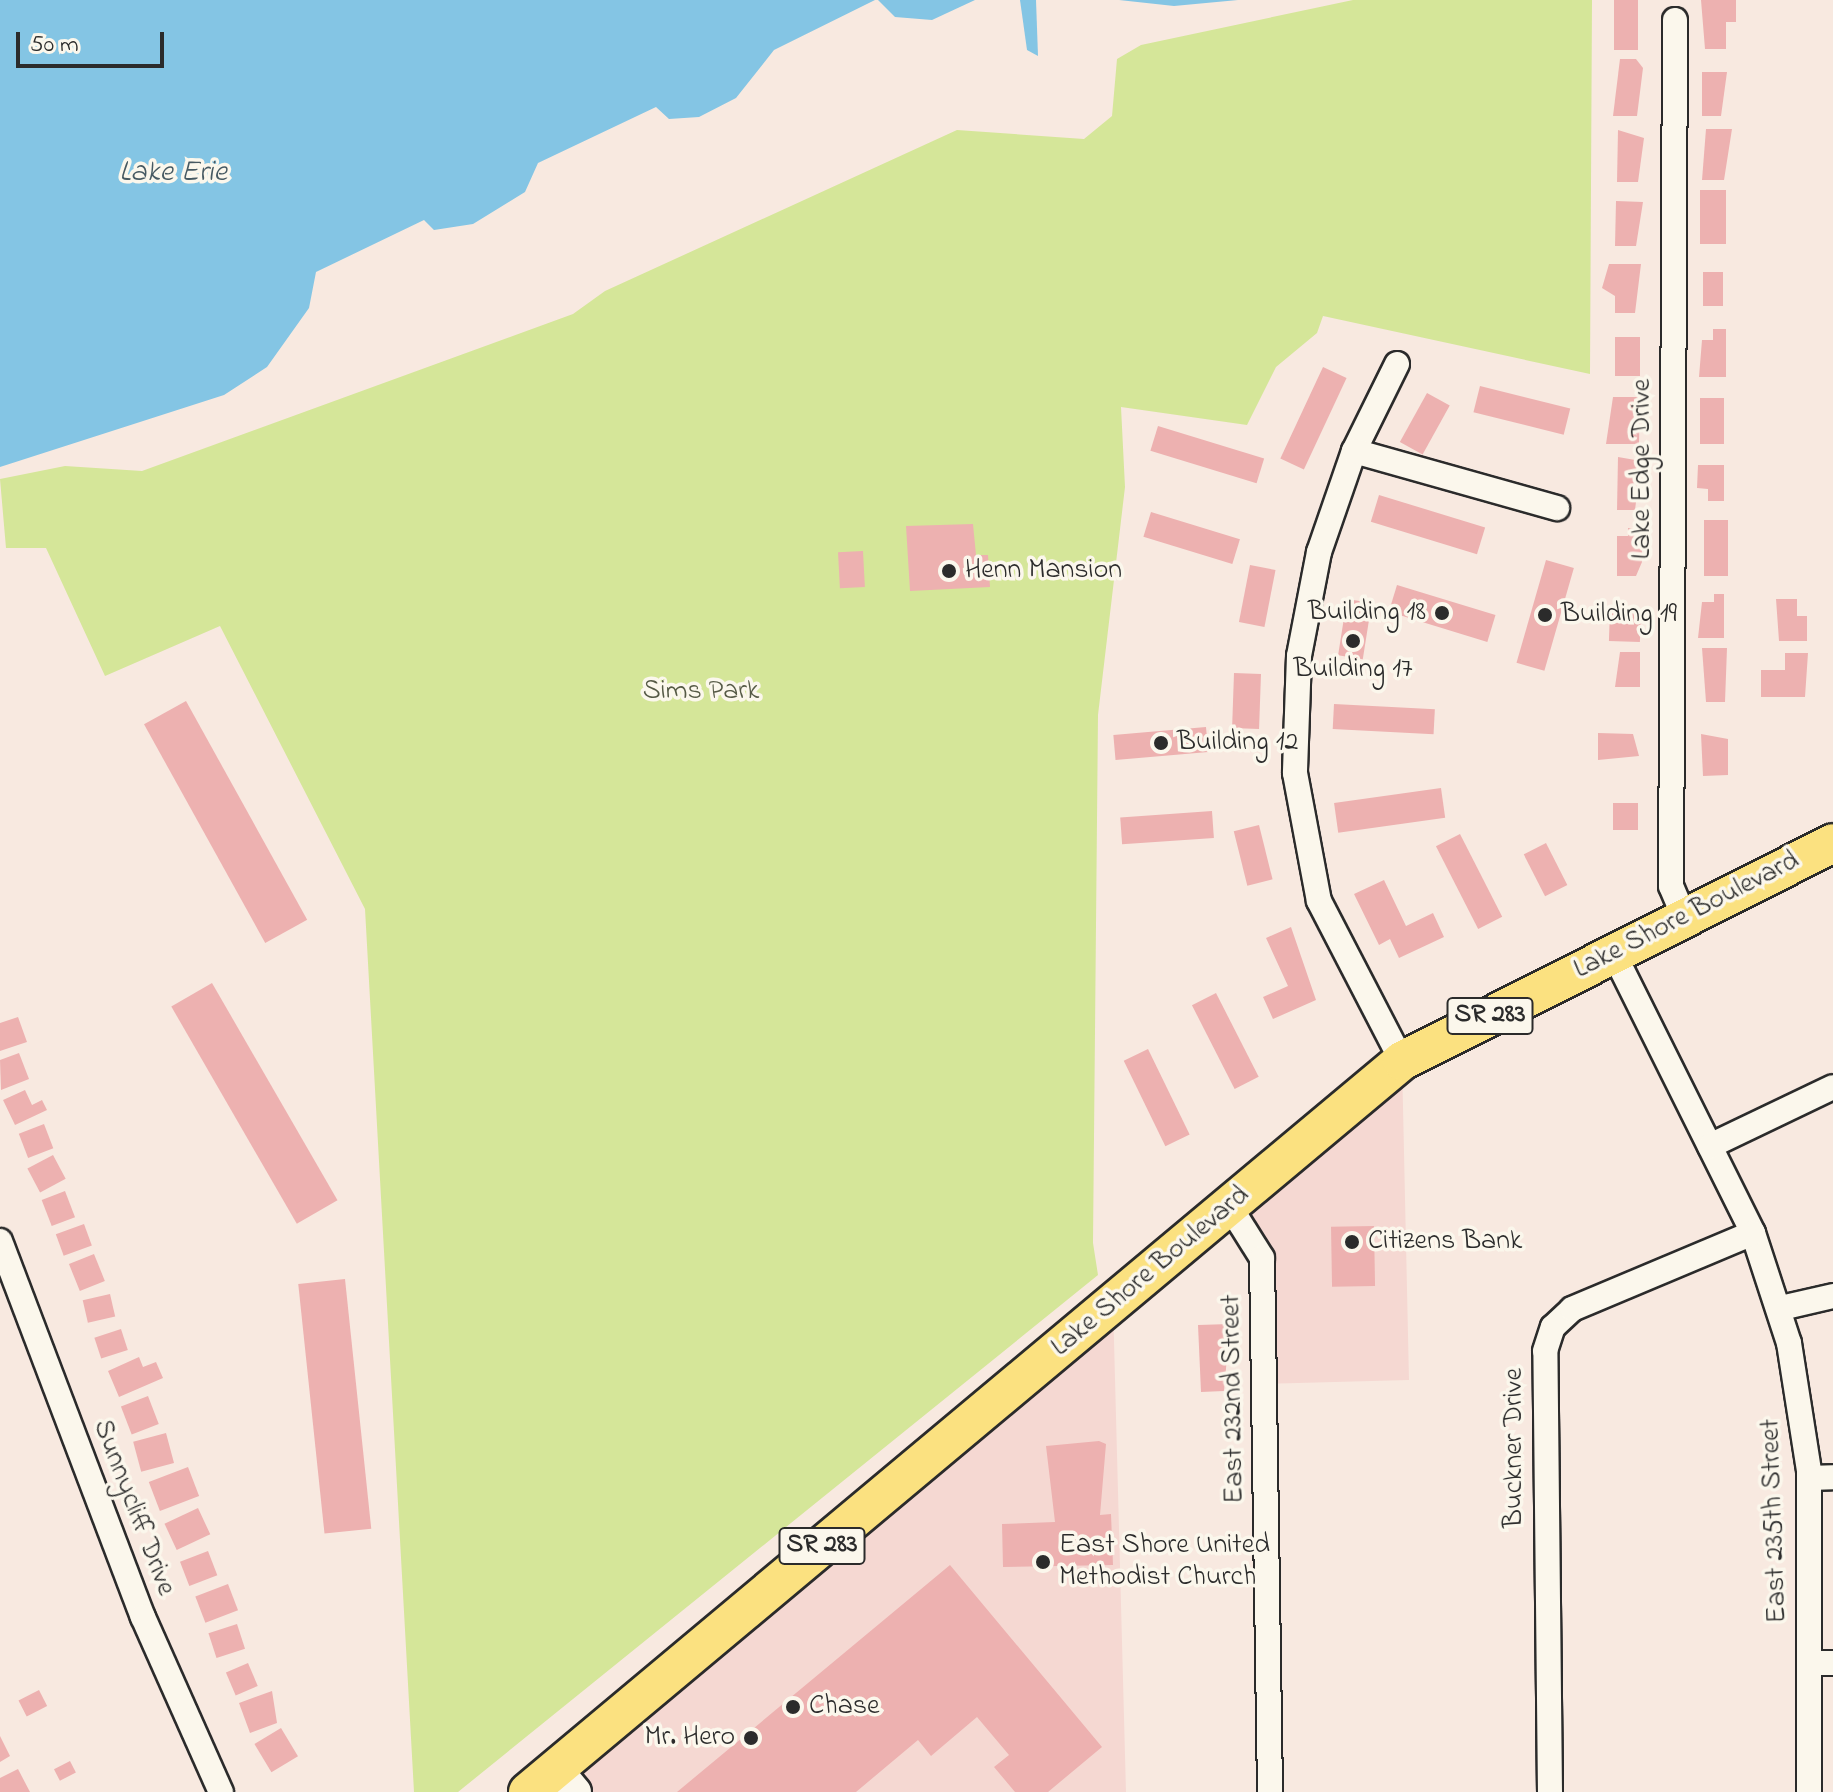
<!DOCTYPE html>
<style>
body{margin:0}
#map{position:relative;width:1833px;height:1792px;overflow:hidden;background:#f8e9e0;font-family:"Indie Flower",sans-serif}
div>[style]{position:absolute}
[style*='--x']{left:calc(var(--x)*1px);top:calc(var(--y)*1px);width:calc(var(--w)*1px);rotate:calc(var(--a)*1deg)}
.built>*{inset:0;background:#f5d8d2}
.green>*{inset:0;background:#d5e699}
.water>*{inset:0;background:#84c5e4}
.building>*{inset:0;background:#edb1b0;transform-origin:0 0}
.roads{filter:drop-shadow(2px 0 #2b2b2b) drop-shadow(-2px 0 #2b2b2b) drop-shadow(0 2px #2b2b2b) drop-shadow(0 -2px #2b2b2b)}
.minor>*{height:24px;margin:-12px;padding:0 12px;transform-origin:12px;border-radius:12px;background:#fbf7ec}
.tertiary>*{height:30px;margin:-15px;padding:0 15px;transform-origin:15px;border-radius:15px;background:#fbf7ec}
.primary>*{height:38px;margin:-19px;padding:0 19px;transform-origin:19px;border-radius:19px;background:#fbe180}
.dots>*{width:22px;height:22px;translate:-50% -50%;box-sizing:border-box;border:4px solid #fbf7ec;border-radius:50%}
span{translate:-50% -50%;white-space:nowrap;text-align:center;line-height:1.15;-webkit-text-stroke:7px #fbf7ec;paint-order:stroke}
.shield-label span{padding:2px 6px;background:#fbf7ec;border:2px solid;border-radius:6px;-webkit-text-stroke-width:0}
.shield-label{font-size:26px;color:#2b2b2b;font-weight:700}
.street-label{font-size:28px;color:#2b2b2b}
.poi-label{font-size:28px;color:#2b2b2b}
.left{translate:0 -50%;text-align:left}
.right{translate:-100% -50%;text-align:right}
.park-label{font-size:28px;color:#565a46}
.water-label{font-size:30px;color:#465962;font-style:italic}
.scale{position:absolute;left:16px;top:32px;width:148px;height:36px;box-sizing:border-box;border:4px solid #2b2b2b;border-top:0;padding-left:10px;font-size:24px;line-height:28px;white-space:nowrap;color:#2b2b2b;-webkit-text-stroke:6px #fbf7ec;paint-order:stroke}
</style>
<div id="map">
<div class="built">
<div style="clip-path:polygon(1402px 1061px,1409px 1380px,1264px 1384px,1262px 1258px,1230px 1207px)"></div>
<div style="clip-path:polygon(1113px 1303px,1126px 1792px,528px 1792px)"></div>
</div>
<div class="green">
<div style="clip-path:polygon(1353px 0,1592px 0,1590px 374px,1323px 316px,1317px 333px,1276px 367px,1247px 425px,1121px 407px,1125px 487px,1098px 715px,1093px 1243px,1098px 1275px,458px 1792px,414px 1792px,365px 909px,220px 626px,105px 676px,46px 548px,6px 548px,0 479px,65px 466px,142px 471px,573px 314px,605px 291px,957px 130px,1084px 139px,1112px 116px,1117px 59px,1141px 45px)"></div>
</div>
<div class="water">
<div style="clip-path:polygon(0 0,875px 0,774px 50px,736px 98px,699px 117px,669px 119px,656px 107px,538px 163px,525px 192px,473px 224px,434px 230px,424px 220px,316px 272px,309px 308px,267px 367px,224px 395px,0 467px)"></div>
<div style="clip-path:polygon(878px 0,975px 0,932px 20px,895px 17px)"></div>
<div style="clip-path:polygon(1020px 0,1036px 0,1038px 56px,1027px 50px)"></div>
<div style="clip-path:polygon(1119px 0,1238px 0,1174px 6px)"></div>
</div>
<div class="building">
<div style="left:1614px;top:0;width:24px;height:50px"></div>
<div style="clip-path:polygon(1701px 0,1736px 0,1736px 22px,1726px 22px,1726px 49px,1705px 49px)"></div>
<div style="clip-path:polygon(1620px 59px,1636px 59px,1643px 68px,1637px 116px,1613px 116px)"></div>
<div style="clip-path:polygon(1702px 72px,1727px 72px,1721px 116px,1702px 116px)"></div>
<div style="clip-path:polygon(1706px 129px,1732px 129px,1724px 180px,1702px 180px)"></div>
<div style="clip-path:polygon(1618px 130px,1644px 138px,1638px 182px,1617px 182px)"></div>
<div style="left:1700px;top:190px;width:26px;height:54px"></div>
<div style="clip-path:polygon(1616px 201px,1643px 202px,1636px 246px,1615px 246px)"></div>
<div style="clip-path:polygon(1609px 264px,1641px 264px,1635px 313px,1615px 313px,1615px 296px,1602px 288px)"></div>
<div style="left:1703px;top:272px;width:20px;height:34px"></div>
<div style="clip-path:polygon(1713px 329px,1726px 329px,1726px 377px,1699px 377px,1702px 340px,1713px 340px)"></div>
<div style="left:1615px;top:337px;width:25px;height:39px"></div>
<div style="left:1323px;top:367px;width:26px;height:101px;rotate:25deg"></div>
<div style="left:1480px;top:386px;width:93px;height:27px;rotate:14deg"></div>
<div style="left:1427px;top:393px;width:26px;height:56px;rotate:29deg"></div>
<div style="clip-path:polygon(1613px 397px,1640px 397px,1639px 444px,1606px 444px)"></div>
<div style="left:1700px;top:398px;width:24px;height:46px"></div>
<div style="left:1158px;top:426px;width:111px;height:26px;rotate:17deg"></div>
<div style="clip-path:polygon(1618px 457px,1641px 461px,1635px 510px,1617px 510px)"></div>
<div style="clip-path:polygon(1698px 465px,1724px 465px,1724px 501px,1708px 501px,1708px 489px,1697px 488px)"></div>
<div style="left:1379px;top:495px;width:111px;height:28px;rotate:17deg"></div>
<div style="left:1151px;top:512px;width:93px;height:26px;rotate:17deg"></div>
<div style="left:1704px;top:520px;width:24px;height:56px"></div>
<div style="clip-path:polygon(973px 524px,976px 555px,988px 555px,990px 587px,910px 591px,906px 526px)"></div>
<div style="clip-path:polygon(1628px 528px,1642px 528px,1642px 562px,1636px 576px,1617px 576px,1617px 536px,1628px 536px)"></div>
<div style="left:863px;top:551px;width:36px;height:25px;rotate:87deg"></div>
<div style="left:1546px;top:560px;width:29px;height:107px;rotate:16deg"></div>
<div style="left:1250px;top:565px;width:26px;height:58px;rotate:11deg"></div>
<div style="left:1397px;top:585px;width:103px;height:28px;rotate:17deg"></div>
<div style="clip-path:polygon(1714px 594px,1724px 594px,1724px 638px,1698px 638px,1702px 602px,1714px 602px)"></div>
<div style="left:1347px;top:599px;width:25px;height:57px;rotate:9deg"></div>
<div style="clip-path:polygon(1776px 599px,1797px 599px,1797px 616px,1807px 616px,1807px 641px,1779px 641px)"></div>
<div style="left:1610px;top:610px;width:31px;height:31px;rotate:2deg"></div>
<div style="clip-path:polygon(1702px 648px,1727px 648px,1725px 702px,1706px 702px)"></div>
<div style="clip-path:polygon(1620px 652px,1640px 652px,1640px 687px,1615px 687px)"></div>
<div style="clip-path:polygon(1785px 653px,1808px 653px,1805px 697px,1761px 697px,1761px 670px,1785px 670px)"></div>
<div style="left:1234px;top:673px;width:27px;height:55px;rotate:2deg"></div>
<div style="left:186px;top:701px;width:250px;height:48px;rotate:61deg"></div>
<div style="left:1334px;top:704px;width:101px;height:25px;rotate:3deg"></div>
<div style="left:1206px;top:727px;width:25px;height:93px;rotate:85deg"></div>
<div style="clip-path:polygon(1598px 733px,1633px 734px,1639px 756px,1598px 760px)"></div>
<div style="clip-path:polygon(1701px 734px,1728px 739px,1728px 775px,1703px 776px)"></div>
<div style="left:1441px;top:788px;width:30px;height:108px;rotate:82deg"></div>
<div style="left:1613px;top:803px;width:25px;height:27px"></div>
<div style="left:1212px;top:811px;width:27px;height:92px;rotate:86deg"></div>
<div style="left:1259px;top:825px;width:56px;height:26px;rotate:76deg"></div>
<div style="left:1460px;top:834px;width:93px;height:27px;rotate:63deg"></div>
<div style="left:1546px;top:843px;width:47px;height:25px;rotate:63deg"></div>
<div style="clip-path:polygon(1384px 880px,1406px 926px,1433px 913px,1444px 937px,1399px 958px,1390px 939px,1379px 945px,1354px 894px)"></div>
<div style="clip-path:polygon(1291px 927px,1316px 1000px,1273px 1019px,1263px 997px,1288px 986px,1266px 938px)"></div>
<div style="left:212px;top:983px;width:251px;height:47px;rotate:60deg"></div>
<div style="left:1216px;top:993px;width:94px;height:27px;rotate:63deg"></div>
<div style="clip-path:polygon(18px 1017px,27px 1042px,0 1051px,0 1023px)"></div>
<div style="left:1148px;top:1049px;width:95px;height:27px;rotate:64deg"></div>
<div style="clip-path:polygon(19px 1053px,29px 1079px,1px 1090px,0 1060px)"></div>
<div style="clip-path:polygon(25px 1090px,32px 1105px,42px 1100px,47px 1110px,15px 1125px,3px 1100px)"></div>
<div style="left:44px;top:1124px;width:26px;height:27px;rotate:69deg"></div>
<div style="left:53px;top:1155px;width:27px;height:29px;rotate:62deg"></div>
<div style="left:65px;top:1191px;width:28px;height:25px;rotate:69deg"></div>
<div style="left:84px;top:1224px;width:23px;height:30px;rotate:70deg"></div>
<div style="left:1374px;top:1226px;width:60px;height:43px;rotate:89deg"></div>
<div style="left:94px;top:1254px;width:29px;height:27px;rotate:68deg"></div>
<div style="left:345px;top:1279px;width:251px;height:47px;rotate:84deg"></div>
<div style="left:110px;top:1294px;width:23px;height:28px;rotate:77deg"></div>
<div style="clip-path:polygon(1230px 1324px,1224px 1391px,1201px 1392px,1198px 1325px)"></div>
<div style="left:121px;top:1329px;width:22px;height:28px;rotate:72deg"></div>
<div style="clip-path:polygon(139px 1357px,143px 1367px,156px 1362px,163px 1378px,119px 1397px,108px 1371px)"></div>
<div style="left:148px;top:1396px;width:30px;height:29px;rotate:69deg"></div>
<div style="left:166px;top:1433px;width:31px;height:34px;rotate:75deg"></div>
<div style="clip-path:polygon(1099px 1441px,1106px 1444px,1100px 1515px,1111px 1514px,1113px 1565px,1003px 1567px,1002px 1524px,1055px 1522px,1046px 1446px)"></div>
<div style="left:188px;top:1467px;width:31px;height:42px;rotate:69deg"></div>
<div style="left:198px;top:1508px;width:29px;height:37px;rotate:65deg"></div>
<div style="left:208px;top:1551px;width:26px;height:30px;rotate:69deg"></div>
<div style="clip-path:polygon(950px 1565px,1102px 1747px,1048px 1792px,1015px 1792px,994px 1767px,1009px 1755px,977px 1717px,931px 1756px,918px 1740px,856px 1792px,677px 1792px)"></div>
<div style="left:228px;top:1584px;width:28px;height:35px;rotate:69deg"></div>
<div style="left:237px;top:1624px;width:26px;height:30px;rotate:72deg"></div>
<div style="left:248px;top:1663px;width:25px;height:24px;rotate:67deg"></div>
<div style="left:39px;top:1690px;width:18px;height:23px;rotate:63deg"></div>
<div style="clip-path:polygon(272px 1691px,277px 1723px,250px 1733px,239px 1703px)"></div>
<div style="left:281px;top:1728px;width:33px;height:31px;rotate:59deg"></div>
<div style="clip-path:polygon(0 1736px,10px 1756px,0 1762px)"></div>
<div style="left:70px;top:1761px;width:13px;height:18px;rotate:63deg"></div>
<div style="clip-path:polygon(18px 1769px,30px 1792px,0 1792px,0 1778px)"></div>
</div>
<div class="roads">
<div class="minor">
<div style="--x:1675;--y:20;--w:866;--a:90.26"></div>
<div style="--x:1671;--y:886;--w:33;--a:67"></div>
<div style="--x:1397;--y:364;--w:97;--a:116.3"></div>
<div style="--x:1354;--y:451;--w:107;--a:109.1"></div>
<div style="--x:1319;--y:552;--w:106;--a:100.9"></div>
<div style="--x:1299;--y:656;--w:117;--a:92"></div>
<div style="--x:1295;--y:773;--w:130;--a:79.4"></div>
<div style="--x:1319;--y:901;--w:180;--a:62.6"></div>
<div style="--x:1354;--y:451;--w:211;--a:15.7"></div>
<div style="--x:1613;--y:952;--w:314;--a:63.5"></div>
<div style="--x:1753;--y:1233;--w:116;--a:71.9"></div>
<div style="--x:1789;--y:1343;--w:130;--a:81.1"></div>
<div style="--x:1809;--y:1471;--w:321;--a:90"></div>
<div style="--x:1710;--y:1146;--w:136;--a:-25.6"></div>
<div style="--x:1230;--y:1207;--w:60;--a:57.9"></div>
<div style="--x:1262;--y:1258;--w:534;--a:89.14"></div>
<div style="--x:0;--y:1241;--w:402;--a:69.2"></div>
<div style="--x:143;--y:1617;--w:192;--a:66"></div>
<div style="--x:1781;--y:1308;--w:53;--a:-13"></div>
<div style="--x:1809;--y:1478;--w:24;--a:-2"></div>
<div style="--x:1809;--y:1663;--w:24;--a:0"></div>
<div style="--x:1550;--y:1792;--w:441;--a:-90.6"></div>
<div style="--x:1545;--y:1351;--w:25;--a:-72"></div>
<div style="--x:1553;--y:1327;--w:26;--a:-43"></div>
<div style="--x:1572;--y:1309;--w:196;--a:-22.8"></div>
</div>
<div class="tertiary">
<div style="--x:556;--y:1768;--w:31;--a:50"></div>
</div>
<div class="primary">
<div style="--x:528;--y:1792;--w:1139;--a:-39.91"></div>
<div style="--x:1402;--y:1061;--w:483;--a:-26.8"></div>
</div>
</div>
<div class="dots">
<div style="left:949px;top:571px;background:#2b2b2b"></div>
<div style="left:1442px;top:613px;background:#2b2b2b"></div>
<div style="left:1545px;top:615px;background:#2b2b2b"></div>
<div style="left:1353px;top:641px;background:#2b2b2b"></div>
<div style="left:1161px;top:743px;background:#2b2b2b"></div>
<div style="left:1352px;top:1242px;background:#2b2b2b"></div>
<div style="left:1043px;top:1562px;background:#2b2b2b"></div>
<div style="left:793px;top:1707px;background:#2b2b2b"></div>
<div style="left:751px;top:1738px;background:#2b2b2b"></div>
</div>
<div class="shield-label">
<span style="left:1490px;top:1016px">SR 283</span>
<span style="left:822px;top:1546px">SR 283</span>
</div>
<div class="street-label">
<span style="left:1643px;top:469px;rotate:-90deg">Lake Edge Drive</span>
<span style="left:1687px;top:916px;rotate:-27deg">Lake Shore Boulevard</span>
<span style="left:1151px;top:1272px;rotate:-40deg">Lake Shore Boulevard</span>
<span style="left:1234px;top:1399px;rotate:-91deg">East 232nd Street</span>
<span style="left:1515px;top:1448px;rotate:-90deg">Buckner Drive</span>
<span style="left:133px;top:1508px;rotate:69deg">Sunnycliff Drive</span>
<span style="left:1775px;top:1521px;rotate:-92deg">East 235th Street</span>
</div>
<div class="poi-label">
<span class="left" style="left:965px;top:571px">Henn Mansion</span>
<span class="right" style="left:1426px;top:613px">Building 18</span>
<span class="left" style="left:1561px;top:615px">Building 19</span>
<span style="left:1353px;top:670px">Building 17</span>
<span class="left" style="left:1177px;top:743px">Building 12</span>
<span class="left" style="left:1368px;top:1242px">Citizens Bank</span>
<span class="left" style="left:1059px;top:1562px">East Shore United<br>Methodist Church</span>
<span class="left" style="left:809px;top:1707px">Chase</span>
<span class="right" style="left:735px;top:1738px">Mr. Hero</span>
</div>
<div class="park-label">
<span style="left:701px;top:692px">Sims Park</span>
</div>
<div class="water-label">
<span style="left:173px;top:173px">Lake Erie</span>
</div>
<div class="scale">50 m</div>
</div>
